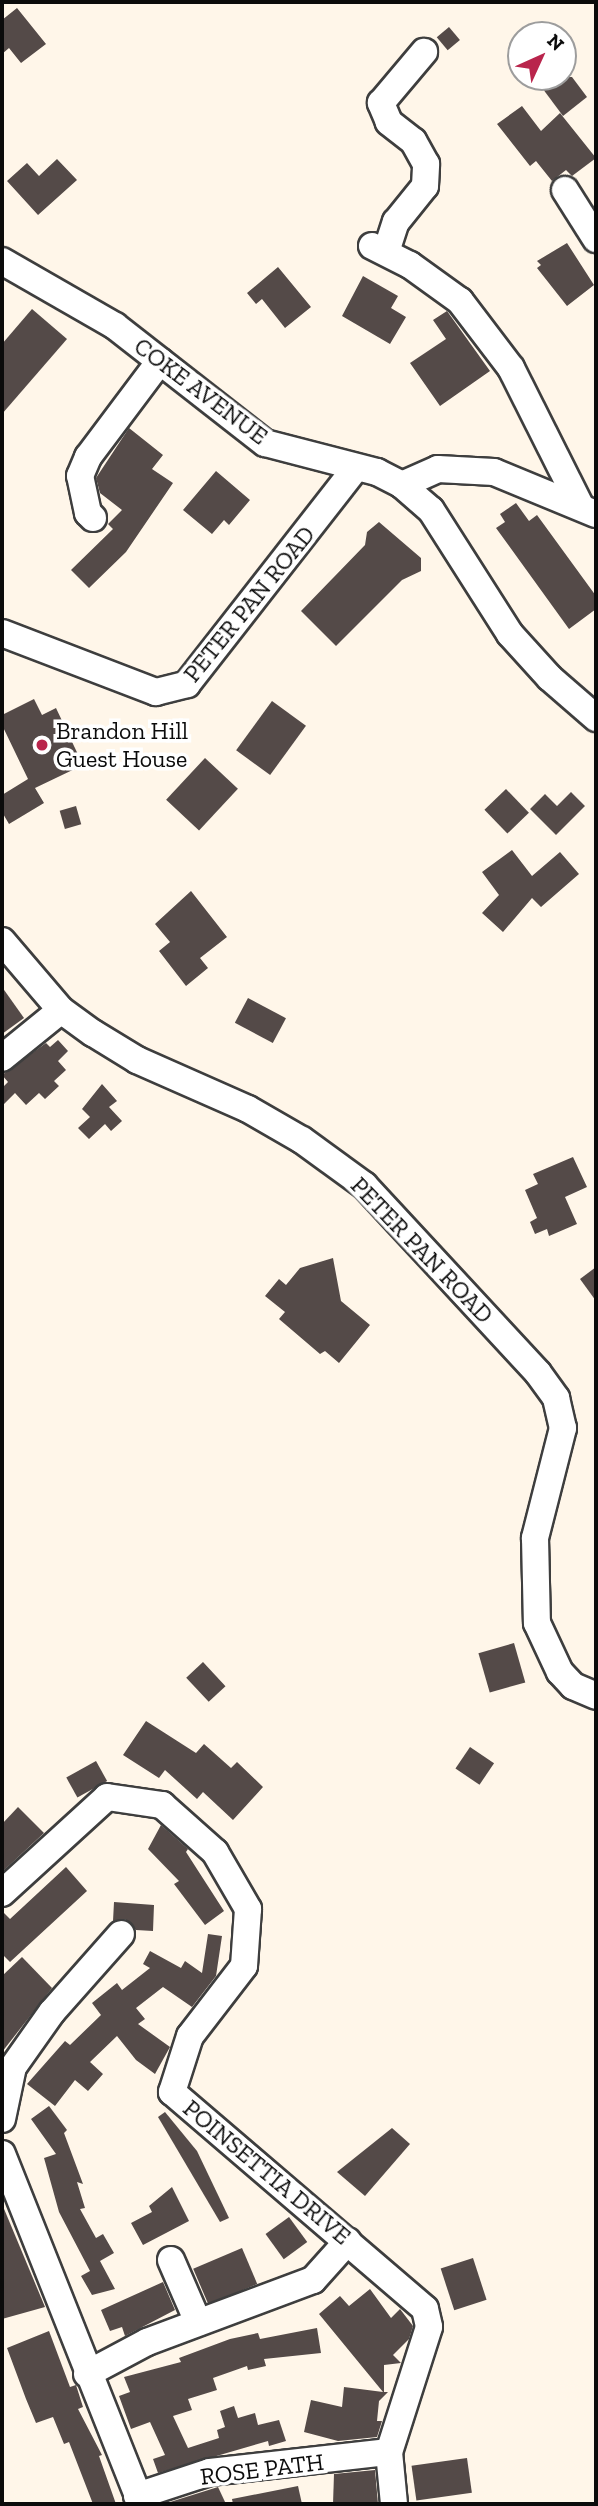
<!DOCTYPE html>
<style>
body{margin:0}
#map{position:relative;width:598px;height:2506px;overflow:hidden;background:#fff6e9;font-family:"Zilla Slab",serif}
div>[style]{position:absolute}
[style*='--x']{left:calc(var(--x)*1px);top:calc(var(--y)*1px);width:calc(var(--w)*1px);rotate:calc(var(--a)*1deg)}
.building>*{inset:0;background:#544a48;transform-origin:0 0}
.roads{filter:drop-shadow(2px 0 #3e3e3e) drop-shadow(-2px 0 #3e3e3e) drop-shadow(0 2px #3e3e3e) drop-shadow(0 -2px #3e3e3e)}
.minor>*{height:26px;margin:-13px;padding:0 13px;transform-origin:13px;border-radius:13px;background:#fff}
.dots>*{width:19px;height:19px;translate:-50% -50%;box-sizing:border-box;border:4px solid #fff;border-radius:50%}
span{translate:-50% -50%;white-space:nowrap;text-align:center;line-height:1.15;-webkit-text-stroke:7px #fff;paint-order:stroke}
.street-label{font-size:24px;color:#0b0b0b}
.poi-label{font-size:24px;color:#0b0b0b}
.left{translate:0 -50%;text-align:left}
.frame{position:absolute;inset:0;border:4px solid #0b0b0b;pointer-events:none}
.north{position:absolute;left:507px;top:21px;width:70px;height:70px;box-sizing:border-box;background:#fff;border:2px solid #9d9d9d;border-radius:50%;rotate:45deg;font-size:19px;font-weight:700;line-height:28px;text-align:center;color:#0b0b0b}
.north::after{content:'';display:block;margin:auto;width:24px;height:32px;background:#b9254c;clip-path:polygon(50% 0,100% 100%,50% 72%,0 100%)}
</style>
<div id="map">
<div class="building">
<div style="clip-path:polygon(17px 8px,46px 44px,21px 63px,9px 48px,2px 54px,2px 20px)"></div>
<div style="left:449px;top:27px;width:17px;height:16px;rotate:50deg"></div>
<div style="clip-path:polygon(534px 77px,572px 77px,587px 97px,563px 116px)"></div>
<div style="clip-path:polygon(522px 106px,541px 131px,560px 113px,596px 158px,572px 176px,566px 170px,552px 181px,536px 161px,530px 166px,497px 124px)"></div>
<div style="clip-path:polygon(57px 159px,77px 180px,38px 215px,7px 181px,27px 163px,39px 176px)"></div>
<div style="clip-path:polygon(567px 243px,594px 285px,567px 306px,537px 268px,541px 265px,537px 261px)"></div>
<div style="clip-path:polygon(278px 267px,311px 307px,285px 328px,262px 299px,256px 304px,247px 293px)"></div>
<div style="clip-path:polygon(363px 276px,398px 296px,391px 308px,406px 317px,390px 344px,342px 316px)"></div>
<div style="clip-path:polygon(32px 309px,67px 339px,2px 414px,2px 344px)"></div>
<div style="clip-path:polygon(447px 311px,490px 371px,440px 406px,410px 363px,446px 339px,433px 320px)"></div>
<div style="clip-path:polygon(129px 428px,163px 455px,152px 469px,173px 483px,126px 552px,89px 588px,71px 570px,113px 529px,108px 524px,122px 510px,100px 493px,96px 478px)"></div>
<div style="clip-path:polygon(216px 471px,250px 500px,229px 525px,224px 520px,212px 534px,183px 510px)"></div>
<div style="clip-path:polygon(516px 503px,529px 521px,537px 515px,596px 596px,596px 609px,569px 629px,496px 528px,505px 522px,500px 514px)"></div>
<div style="clip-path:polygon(379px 522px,421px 558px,421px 571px,402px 580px,336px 646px,301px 611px,365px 545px,367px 532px)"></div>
<div style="clip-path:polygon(34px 699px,42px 715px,56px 708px,83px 765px,35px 788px,44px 803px,9px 824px,2px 812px,2px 795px,28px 779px,2px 725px,2px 715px)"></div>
<div style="left:272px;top:701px;width:42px;height:61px;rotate:36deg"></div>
<div style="left:205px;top:758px;width:45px;height:57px;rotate:43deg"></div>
<div style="left:506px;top:789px;width:33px;height:30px;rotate:46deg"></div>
<div style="clip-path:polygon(571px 792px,585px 806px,556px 835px,530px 809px,545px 794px,557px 806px)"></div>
<div style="left:76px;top:806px;width:19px;height:17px;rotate:74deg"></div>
<div style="clip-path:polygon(512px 850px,532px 876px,560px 852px,579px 874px,541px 907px,532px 898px,503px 932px,482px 913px,499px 895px,482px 872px)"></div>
<div style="clip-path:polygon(191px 891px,227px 937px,200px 958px,208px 968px,186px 986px,159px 951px,170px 942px,155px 924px)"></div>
<div style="clip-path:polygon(2px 987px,24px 1018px,2px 1034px)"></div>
<div style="left:248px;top:998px;width:43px;height:28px;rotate:28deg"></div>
<div style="clip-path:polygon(58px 1040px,68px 1051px,58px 1061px,66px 1070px,54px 1081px,59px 1086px,45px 1099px,39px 1093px,26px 1105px,15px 1093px,2px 1106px,2px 1088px,8px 1082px,2px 1075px,46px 1043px,50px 1047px)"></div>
<div style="clip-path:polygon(102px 1084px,117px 1101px,109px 1107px,122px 1121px,111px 1131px,105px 1124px,89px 1139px,78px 1128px,90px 1117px,82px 1109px)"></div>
<div style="clip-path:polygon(573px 1157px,587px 1187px,565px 1197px,577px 1224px,549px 1236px,547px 1229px,535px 1234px,530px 1222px,537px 1218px,525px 1190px,538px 1184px,533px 1174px)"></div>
<div style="clip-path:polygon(333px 1258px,341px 1301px,370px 1325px,339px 1363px,325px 1351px,320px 1354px,279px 1319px,285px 1312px,265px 1296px,279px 1279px,286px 1285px,300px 1268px)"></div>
<div style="clip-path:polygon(596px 1267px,596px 1301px,580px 1279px)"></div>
<div style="left:514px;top:1643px;width:41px;height:37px;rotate:74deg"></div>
<div style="left:203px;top:1662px;width:33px;height:23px;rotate:47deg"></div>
<div style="clip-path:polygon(146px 1721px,196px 1753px,204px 1744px,231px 1768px,237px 1762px,263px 1787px,233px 1820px,203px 1792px,197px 1799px,165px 1770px,159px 1778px,123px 1755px)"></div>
<div style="left:470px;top:1747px;width:29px;height:26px;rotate:34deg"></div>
<div style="left:96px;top:1761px;width:23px;height:34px;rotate:61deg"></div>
<div style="clip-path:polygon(18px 1807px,44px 1833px,2px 1872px,2px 1824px)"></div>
<div style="clip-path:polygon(161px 1825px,188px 1849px,186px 1852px,224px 1911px,205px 1925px,174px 1884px,179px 1881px,148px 1849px)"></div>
<div style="clip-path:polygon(66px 1867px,87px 1891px,10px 1962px,2px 1954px,2px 1911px,10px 1919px)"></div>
<div style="clip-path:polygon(114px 1902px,154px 1905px,153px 1931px,136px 1930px,125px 1919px,113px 1921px)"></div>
<div style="clip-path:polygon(208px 1934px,222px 1936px,216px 1976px,192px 2007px,163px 1987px,136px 2008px,145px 2019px,138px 2024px,170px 2047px,155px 2074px,136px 2060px,117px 2036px,90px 2062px,103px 2074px,88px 2091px,75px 2080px,55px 2106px,27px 2084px,65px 2041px,70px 2045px,101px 2015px,92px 2003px,117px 1983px,122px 1990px,150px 1968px,143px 1964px,150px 1951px,181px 1968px,185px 1961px,202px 1973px)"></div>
<div style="clip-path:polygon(22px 1957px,52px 1988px,2px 2052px,2px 1976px)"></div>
<div style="clip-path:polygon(49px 2106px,67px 2130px,64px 2133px,83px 2184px,77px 2182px,85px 2208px,80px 2209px,96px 2238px,103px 2234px,114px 2253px,100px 2261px,115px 2289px,92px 2295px,81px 2276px,90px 2271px,59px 2212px,44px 2158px,56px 2154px,31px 2119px)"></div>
<div style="clip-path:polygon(165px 2112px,197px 2151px,229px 2218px,220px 2222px,158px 2117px)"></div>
<div style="clip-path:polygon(392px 2128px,410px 2144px,365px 2196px,337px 2172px)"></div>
<div style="clip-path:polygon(172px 2187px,189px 2221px,143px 2245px,131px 2223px,152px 2212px,149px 2206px)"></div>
<div style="clip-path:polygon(2px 2204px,45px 2307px,2px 2319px)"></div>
<div style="left:289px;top:2217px;width:31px;height:29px;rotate:54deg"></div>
<div style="left:242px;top:2248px;width:39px;height:53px;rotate:67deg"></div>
<div style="left:473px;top:2258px;width:44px;height:34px;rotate:72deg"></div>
<div style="clip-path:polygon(163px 2282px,175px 2310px,125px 2336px,122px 2327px,110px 2331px,101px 2310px)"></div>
<div style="clip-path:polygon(370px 2289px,391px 2318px,400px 2309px,413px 2326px,409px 2339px,393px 2355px,401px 2363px,384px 2365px,384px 2392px,388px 2392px,379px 2401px,377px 2421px,382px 2421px,377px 2437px,338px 2441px,304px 2432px,311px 2400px,342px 2407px,344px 2387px,383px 2392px,319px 2314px,340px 2296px,349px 2306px)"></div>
<div style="clip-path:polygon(317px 2328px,321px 2353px,264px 2359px,266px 2366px,248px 2370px,247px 2366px,213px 2378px,217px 2390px,188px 2399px,192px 2410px,173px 2416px,188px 2448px,219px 2438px,217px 2430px,225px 2427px,220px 2411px,234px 2406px,238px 2418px,255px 2413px,258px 2425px,279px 2420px,286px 2441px,269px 2446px,268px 2441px,158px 2473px,153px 2459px,165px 2455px,150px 2422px,131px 2429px,119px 2396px,130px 2392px,124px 2377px,181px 2362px,179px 2358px,230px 2339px,258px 2333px,260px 2339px)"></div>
<div style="clip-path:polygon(49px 2331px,70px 2387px,76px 2385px,83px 2407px,78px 2409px,102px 2455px,99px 2456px,116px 2504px,93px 2504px,69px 2442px,64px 2444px,53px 2417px,36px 2423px,26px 2399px,7px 2348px)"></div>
<div style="left:467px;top:2458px;width:35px;height:56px;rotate:82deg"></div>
<div style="clip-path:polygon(375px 2470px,378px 2504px,333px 2504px,334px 2474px)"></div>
<div style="clip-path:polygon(298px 2486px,302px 2504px,233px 2504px,232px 2499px)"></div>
<div style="clip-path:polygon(218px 2487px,226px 2504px,168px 2504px,167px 2503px)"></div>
</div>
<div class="roads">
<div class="minor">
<div style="--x:565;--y:190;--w:58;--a:57.7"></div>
<div style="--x:372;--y:246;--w:42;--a:26.6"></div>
<div style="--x:410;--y:265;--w:62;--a:35.8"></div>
<div style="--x:460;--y:301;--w:84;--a:52.7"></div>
<div style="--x:511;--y:368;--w:153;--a:63.3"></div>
<div style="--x:386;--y:252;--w:32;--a:-72"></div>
<div style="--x:396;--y:222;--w:46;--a:-51.1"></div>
<div style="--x:425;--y:186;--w:22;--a:-87"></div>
<div style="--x:426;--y:164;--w:26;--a:-119"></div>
<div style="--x:413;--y:141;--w:31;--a:-142"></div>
<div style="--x:389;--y:122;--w:21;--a:-113"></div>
<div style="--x:381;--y:103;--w:67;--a:-49.9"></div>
<div style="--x:2;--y:261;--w:130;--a:29.9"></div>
<div style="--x:115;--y:326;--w:190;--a:38"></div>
<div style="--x:265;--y:443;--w:116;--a:14.5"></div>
<div style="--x:377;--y:472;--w:28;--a:27"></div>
<div style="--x:402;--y:485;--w:38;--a:41"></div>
<div style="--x:431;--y:510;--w:147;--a:57.5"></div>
<div style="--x:510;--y:634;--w:59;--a:47.7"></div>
<div style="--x:550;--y:678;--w:61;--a:41"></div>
<div style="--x:402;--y:485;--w:39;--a:-24"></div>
<div style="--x:438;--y:469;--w:56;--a:3.1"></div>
<div style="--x:494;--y:472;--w:110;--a:22.4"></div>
<div style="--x:93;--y:518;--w:7;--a:-135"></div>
<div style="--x:88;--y:513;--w:38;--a:-102"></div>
<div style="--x:80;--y:476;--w:21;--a:-67"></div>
<div style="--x:88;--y:457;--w:120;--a:-53.1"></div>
<div style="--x:2;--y:633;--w:165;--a:21"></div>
<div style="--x:156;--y:692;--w:32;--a:-14"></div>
<div style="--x:187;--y:684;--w:274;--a:-52"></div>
<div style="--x:2;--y:941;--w:91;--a:49.5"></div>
<div style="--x:61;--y:1010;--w:39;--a:36"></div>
<div style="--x:93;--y:1033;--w:52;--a:31.5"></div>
<div style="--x:137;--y:1060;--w:121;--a:23.8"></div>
<div style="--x:248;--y:1109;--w:62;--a:29.9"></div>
<div style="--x:302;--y:1140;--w:77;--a:36"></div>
<div style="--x:364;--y:1185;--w:256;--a:47.2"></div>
<div style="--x:538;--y:1373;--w:31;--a:54"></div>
<div style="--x:556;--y:1398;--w:31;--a:77"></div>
<div style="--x:563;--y:1428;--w:114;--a:104.3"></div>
<div style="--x:535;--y:1538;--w:85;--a:88.7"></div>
<div style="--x:537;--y:1623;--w:54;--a:64.9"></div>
<div style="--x:560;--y:1672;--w:19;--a:47"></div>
<div style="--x:573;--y:1686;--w:25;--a:23"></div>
<div style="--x:2;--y:1058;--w:76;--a:-39.1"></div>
<div style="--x:2;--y:1893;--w:142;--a:-42.4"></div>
<div style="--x:107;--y:1797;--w:56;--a:8.3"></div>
<div style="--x:162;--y:1805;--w:71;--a:41.6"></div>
<div style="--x:215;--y:1852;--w:66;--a:59.9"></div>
<div style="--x:248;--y:1909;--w:57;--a:94"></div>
<div style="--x:244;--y:1966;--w:88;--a:127.6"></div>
<div style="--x:190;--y:2036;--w:59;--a:107.8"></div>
<div style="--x:172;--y:2092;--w:333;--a:40.6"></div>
<div style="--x:425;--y:2309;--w:18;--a:77"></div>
<div style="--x:429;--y:2327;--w:131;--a:107.7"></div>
<div style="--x:389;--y:2452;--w:52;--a:84.5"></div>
<div style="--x:2;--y:2119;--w:53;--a:-78.1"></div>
<div style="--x:13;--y:2067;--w:67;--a:-54.7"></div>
<div style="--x:52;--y:2012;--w:104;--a:-48.5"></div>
<div style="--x:2;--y:2154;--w:377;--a:68.3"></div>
<div style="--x:171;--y:2260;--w:68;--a:66.5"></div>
<div style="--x:87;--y:2374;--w:68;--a:-28.1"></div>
<div style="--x:147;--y:2342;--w:177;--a:-20.5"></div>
<div style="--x:313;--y:2280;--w:52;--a:-48.1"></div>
<div style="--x:137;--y:2496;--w:77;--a:-18.2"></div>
<div style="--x:210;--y:2472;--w:180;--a:-6.4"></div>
</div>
</div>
<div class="dots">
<div style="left:42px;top:745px;background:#b9254c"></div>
</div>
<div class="street-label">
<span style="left:201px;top:391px;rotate:37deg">COKE AVENUE</span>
<span style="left:249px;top:604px;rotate:-51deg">PETER PAN ROAD</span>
<span style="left:422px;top:1250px;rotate:46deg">PETER PAN ROAD</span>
<span style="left:267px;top:2172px;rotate:40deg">POINSETTIA DRIVE</span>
<span style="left:262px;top:2469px;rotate:-7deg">ROSE PATH</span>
</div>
<div class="poi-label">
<span class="left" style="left:56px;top:745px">Brandon Hill<br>Guest House</span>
</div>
<div class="frame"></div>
<div class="north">N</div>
</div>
